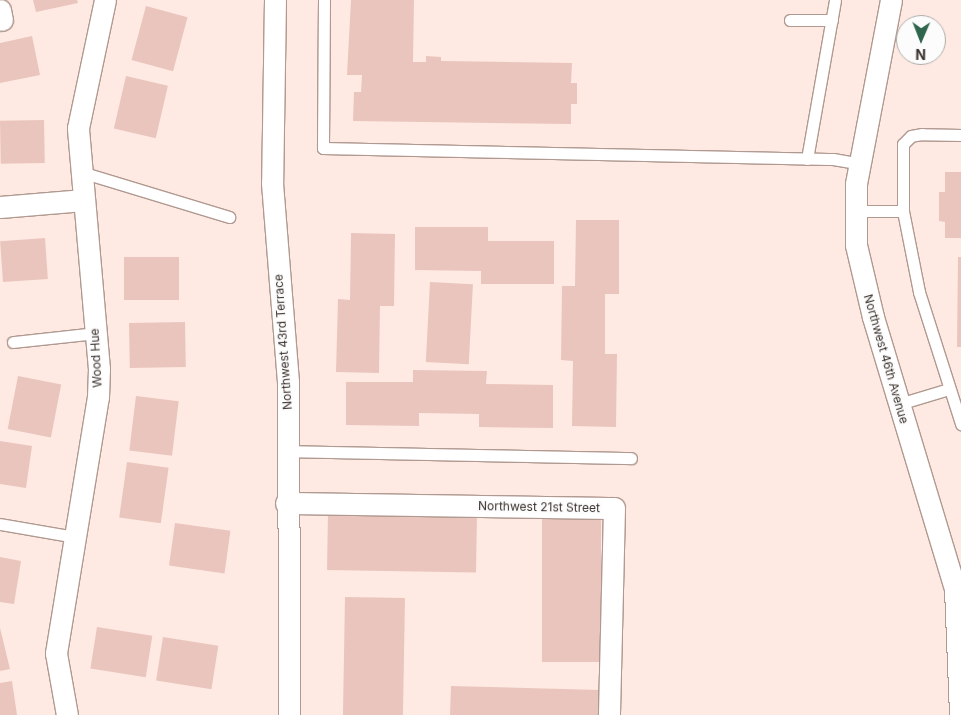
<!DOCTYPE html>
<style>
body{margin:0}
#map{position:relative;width:961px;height:715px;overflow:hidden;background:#feeae2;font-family:Inter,sans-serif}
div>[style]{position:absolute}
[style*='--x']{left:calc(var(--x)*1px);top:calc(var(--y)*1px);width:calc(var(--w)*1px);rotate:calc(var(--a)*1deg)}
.building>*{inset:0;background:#eac5be;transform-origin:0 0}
.roads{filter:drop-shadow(1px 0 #b09990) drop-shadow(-1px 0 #b09990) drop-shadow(0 1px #b09990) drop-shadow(0 -1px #b09990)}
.lane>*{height:11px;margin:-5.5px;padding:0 5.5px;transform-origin:5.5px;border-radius:5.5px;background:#fff}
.street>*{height:21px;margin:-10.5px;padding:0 10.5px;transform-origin:10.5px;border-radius:10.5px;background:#fff}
span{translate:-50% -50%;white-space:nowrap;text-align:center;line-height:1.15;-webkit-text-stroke:4px #fcfcfc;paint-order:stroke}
.street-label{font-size:12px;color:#3c332f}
.north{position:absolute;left:896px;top:15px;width:50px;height:50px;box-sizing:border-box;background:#fcfcfc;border:1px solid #afacaa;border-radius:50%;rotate:181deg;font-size:14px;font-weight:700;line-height:20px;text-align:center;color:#3c332f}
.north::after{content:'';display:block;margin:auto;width:18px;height:22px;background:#2f664d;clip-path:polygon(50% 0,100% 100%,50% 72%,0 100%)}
</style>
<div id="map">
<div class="building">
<div style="clip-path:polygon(33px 0,77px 0,78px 3px,36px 12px)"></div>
<div style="clip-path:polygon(351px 0,414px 0,413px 62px,426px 62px,426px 56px,441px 57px,441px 61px,572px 63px,571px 83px,577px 83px,577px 104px,571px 104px,571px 124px,353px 121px,354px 92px,361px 92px,362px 75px,347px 75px)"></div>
<div style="left:146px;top:6px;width:43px;height:56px;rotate:15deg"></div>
<div style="clip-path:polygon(32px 36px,40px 75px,0 83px,0 43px)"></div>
<div style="left:126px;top:76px;width:43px;height:54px;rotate:13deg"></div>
<div style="left:44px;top:120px;width:43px;height:44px;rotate:89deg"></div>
<div style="clip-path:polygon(945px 172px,961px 172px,961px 238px,945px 238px,945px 222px,939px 221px,939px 192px,945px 192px)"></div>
<div style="clip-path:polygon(576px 220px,619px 220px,619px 294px,605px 294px,605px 354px,617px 354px,616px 427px,572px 426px,573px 361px,561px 360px,562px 286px,575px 286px)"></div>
<div style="clip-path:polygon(415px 227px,488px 227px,488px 241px,554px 241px,554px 284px,481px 284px,481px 271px,415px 270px)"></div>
<div style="clip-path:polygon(351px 233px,395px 234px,394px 306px,380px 306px,379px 373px,336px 372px,338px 299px,350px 300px)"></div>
<div style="left:45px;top:238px;width:41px;height:45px;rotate:86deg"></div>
<div style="left:179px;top:257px;width:43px;height:55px;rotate:90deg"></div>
<div style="clip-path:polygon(958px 257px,961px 257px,961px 347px,957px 347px)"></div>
<div style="left:430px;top:282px;width:43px;height:80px;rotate:3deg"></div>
<div style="left:185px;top:322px;width:45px;height:56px;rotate:89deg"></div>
<div style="clip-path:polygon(413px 370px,487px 371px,486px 384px,553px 385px,553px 428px,479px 427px,479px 414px,419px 413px,419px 426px,346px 425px,346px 382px,413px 382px)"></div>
<div style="left:18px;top:376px;width:44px;height:54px;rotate:11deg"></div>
<div style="left:136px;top:396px;width:43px;height:55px;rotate:7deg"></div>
<div style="clip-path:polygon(0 441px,32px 446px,26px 488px,0 484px)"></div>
<div style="left:127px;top:462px;width:42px;height:56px;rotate:8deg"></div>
<div style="left:328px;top:513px;width:149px;height:57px;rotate:1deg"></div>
<div style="left:542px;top:517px;width:59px;height:145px"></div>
<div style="left:175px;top:523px;width:56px;height:43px;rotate:8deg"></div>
<div style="clip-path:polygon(0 557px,21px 561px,14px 604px,0 602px)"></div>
<div style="left:345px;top:597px;width:60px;height:118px;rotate:1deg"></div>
<div style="left:97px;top:627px;width:56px;height:42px;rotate:9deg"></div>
<div style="clip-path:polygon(0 628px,10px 669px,0 671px)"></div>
<div style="left:163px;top:637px;width:56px;height:44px;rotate:9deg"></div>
<div style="clip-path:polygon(12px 681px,17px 715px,0 715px,0 683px)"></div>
<div style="clip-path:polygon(451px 686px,600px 690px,599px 715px,450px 715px)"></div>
</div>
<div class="roads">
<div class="lane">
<div style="--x:324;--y:0;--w:148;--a:90.4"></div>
<div style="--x:323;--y:148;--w:510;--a:1.24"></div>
<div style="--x:833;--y:159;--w:27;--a:10"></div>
<div style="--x:790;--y:20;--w:42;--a:0"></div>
<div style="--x:961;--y:135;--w:39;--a:-179"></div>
<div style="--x:922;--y:134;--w:11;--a:170"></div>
<div style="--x:911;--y:136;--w:11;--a:135"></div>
<div style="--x:903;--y:144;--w:67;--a:90"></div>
<div style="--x:903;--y:211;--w:83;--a:78.8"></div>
<div style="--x:919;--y:292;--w:139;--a:72.3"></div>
<div style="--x:807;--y:159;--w:161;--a:-80"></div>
<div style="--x:81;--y:172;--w:155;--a:16.9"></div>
<div style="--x:857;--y:211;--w:46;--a:0"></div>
<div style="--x:13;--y:342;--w:83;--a:-6.2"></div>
<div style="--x:899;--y:404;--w:52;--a:-16.7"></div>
<div style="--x:287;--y:451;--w:344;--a:1.2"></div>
<div style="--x:0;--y:524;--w:76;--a:9.8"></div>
</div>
<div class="street">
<div style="--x:275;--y:0;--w:183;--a:90.9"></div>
<div style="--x:272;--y:183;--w:200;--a:85.4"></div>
<div style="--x:288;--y:382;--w:333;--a:89.8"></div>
<div style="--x:891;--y:0;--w:187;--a:100.8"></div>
<div style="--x:856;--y:184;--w:61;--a:90"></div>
<div style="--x:856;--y:245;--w:74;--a:76.7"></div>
<div style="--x:873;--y:317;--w:284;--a:73.2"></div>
<div style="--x:955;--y:589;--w:126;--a:87.7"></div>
<div style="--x:0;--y:10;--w:10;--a:79"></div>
<div style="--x:0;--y:207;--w:84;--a:-4.8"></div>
<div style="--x:286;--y:503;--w:328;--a:0.9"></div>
<div style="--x:614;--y:508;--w:207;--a:91.4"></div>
<div style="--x:67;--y:715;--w:63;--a:-100.1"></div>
<div style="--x:56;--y:653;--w:259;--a:-80.7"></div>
<div style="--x:98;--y:397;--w:28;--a:-88"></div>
<div style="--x:99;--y:369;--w:242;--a:-95"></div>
<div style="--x:78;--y:128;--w:131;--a:-78.1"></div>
</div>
</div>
<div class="street-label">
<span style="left:283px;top:342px;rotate:-94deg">Northwest 43rd Terrace</span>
<span style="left:96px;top:358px;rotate:-93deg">Wood Hue</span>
<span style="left:886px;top:359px;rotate:74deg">Northwest 46th Avenue</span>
<span style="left:539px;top:507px;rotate:1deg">Northwest 21st Street</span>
</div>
<div class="north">N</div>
</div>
